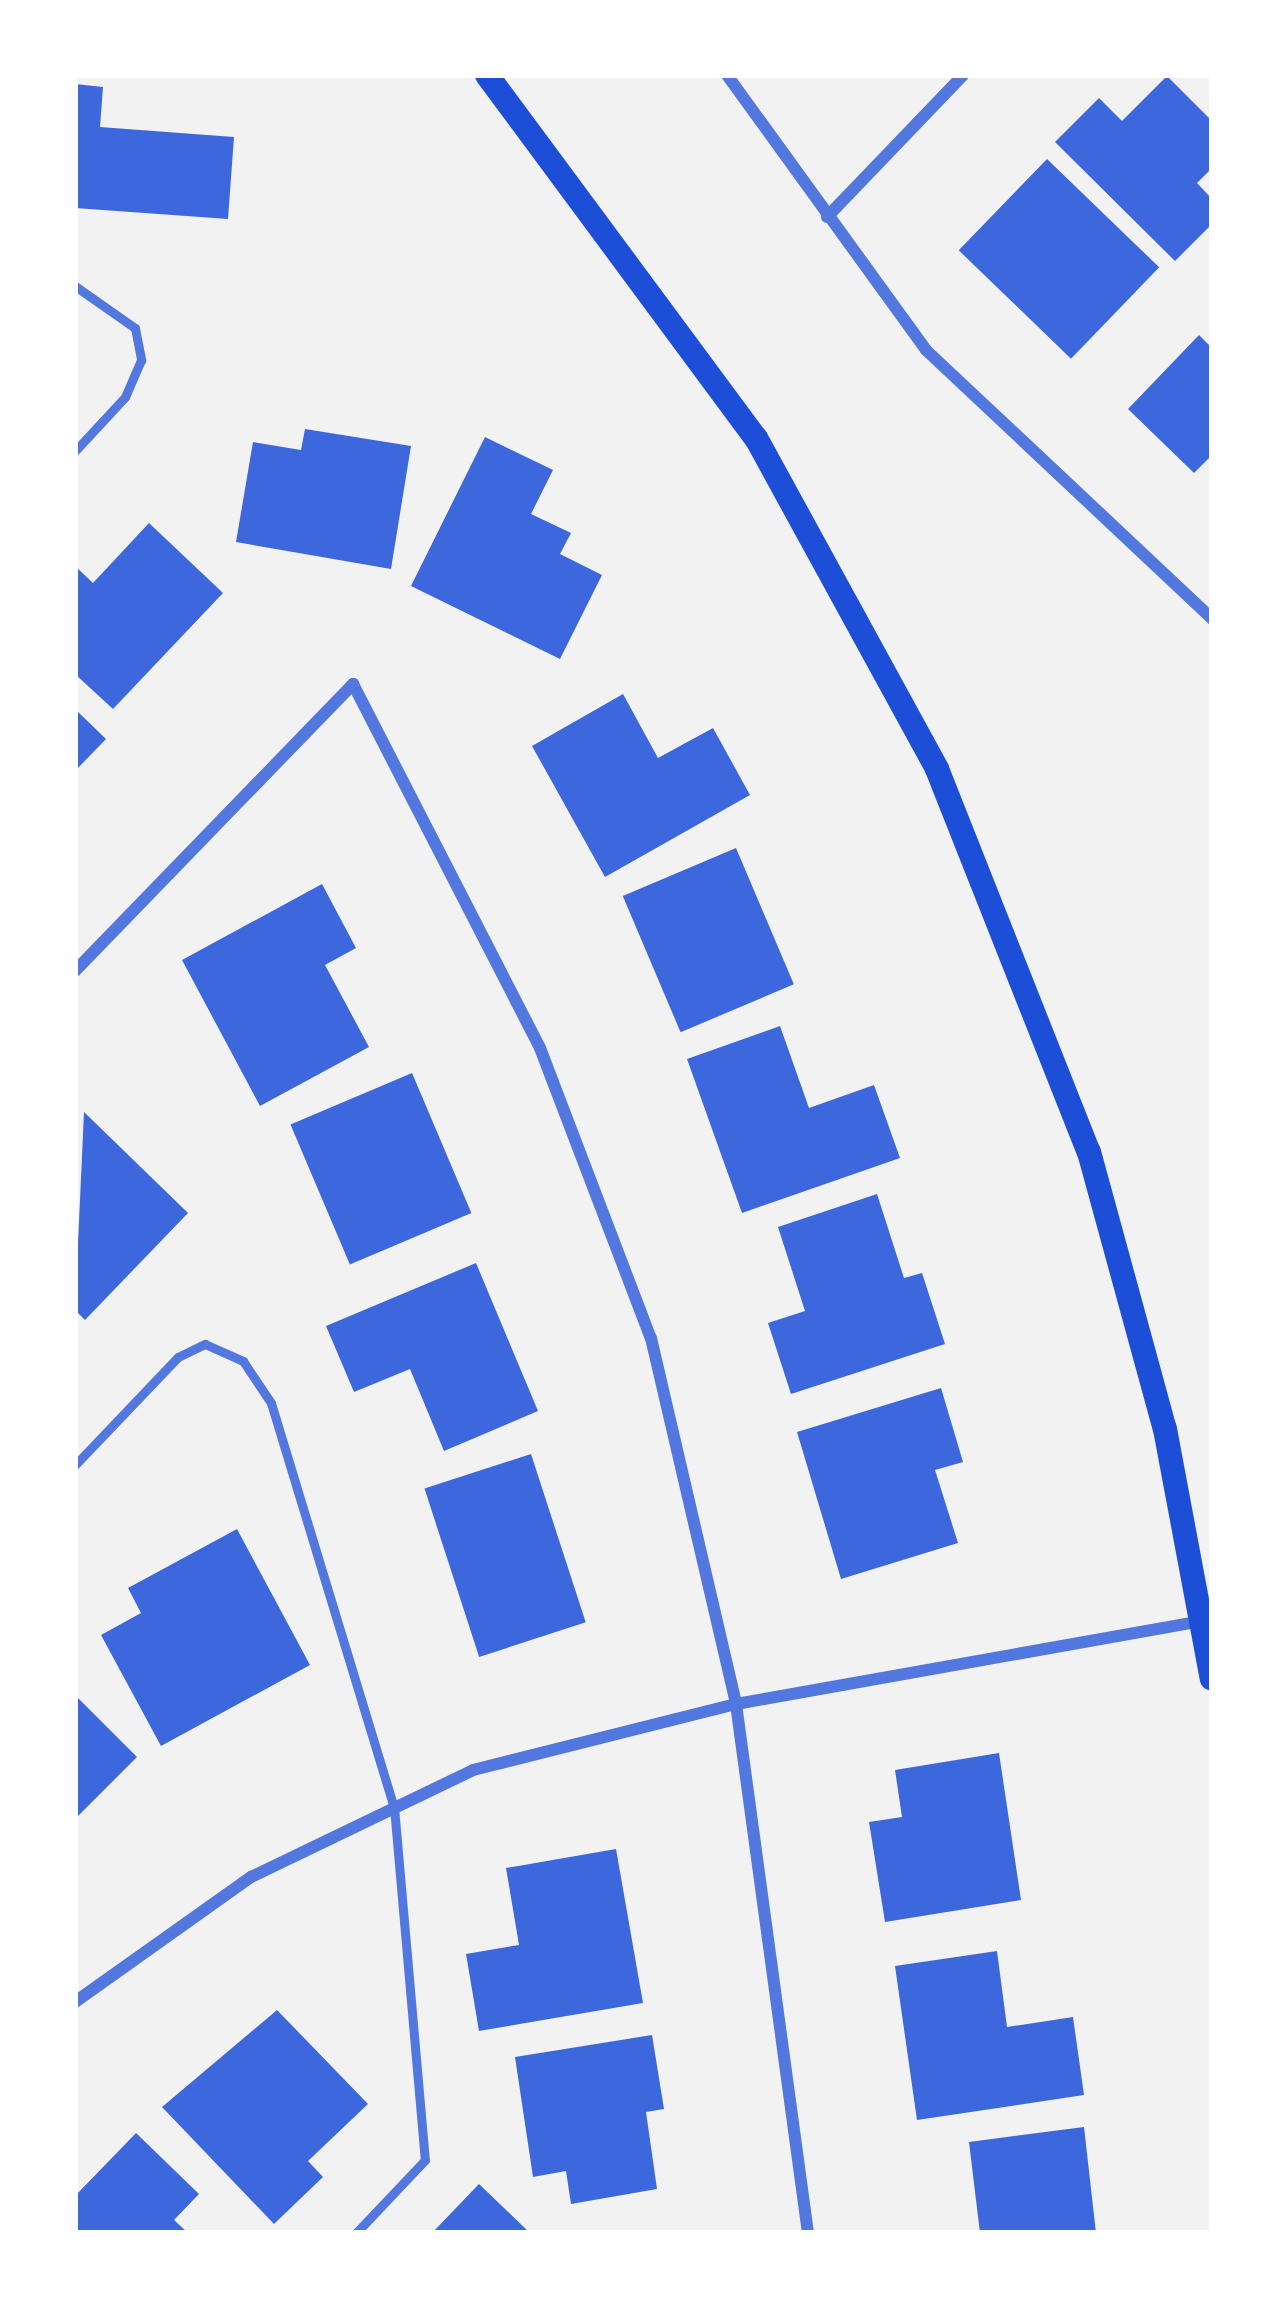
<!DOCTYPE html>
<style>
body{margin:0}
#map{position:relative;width:1287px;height:2308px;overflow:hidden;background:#f2f2f2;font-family:"Roboto Serif",serif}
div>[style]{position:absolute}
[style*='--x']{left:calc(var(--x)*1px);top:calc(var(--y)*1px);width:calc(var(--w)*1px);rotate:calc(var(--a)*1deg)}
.building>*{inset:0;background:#3d67dc;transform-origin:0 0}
.service>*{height:9px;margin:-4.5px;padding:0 4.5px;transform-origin:4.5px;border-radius:4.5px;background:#5277de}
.minor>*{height:12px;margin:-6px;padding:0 6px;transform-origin:6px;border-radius:6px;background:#5277de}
.secondary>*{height:24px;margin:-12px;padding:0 12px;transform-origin:12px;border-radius:12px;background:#1d4ed8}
span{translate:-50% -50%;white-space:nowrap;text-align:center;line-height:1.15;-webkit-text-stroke:9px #fff;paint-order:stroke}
.frame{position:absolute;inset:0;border:78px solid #fff;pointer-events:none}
</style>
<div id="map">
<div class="building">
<div style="clip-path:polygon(1167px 76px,1212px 121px,1212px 168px,1197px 183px,1212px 199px,1212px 224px,1175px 261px,1055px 142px,1099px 98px,1122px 121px)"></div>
<div style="clip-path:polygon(75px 84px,103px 87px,100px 127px,234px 137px,228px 219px,75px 208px)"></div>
<div style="left:1047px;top:159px;width:156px;height:127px;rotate:44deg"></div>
<div style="clip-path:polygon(1199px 335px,1212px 348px,1212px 455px,1194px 473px,1128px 409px)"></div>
<div style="clip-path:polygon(305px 429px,411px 446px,391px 569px,236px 542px,253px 442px,301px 450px)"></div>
<div style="clip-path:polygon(485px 437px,553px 470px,531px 514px,571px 533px,560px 554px,602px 575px,560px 659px,411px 586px)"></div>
<div style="clip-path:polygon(149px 523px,223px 593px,113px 709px,75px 674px,75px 566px,93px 583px)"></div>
<div style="clip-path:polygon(623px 694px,658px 758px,713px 728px,750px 795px,605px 877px,532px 746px)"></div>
<div style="clip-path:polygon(75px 709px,106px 739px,75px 771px)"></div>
<div style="left:736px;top:848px;width:148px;height:123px;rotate:67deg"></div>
<div style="clip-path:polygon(322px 884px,356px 948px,325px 965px,369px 1047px,260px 1106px,182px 960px)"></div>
<div style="clip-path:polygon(780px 1026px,809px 1108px,874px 1085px,900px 1158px,742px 1213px,687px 1059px)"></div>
<div style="left:412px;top:1073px;width:152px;height:132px;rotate:67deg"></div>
<div style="clip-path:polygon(84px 1112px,188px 1213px,85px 1320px,75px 1310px)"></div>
<div style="clip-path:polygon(877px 1194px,904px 1278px,922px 1273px,945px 1344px,791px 1394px,768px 1323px,805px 1311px,778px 1227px)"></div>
<div style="clip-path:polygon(476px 1263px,538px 1411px,444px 1451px,410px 1369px,354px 1392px,326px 1326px)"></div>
<div style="clip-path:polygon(941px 1388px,963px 1462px,935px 1470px,958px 1543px,841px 1579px,797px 1432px)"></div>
<div style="left:531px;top:1454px;width:177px;height:112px;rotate:72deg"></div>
<div style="clip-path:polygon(237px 1529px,310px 1665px,161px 1746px,101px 1635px,141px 1613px,128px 1588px)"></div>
<div style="clip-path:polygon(75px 1695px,137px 1757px,75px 1819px)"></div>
<div style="clip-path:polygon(999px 1753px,1021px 1900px,885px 1922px,869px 1822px,902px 1817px,895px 1770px)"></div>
<div style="clip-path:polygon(616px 1849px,643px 2003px,479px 2031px,466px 1954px,519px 1945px,506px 1868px)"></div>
<div style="clip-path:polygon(997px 1951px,1007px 2027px,1073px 2017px,1084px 2095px,917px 2120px,895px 1966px)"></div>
<div style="clip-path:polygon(277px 2010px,368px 2104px,308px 2161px,323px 2177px,274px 2224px,162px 2107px)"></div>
<div style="clip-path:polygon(652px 2035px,664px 2109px,646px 2112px,657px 2189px,571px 2204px,566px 2171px,533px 2177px,515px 2057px)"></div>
<div style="clip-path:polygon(1084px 2127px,1096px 2233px,980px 2233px,969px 2142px)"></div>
<div style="clip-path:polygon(136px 2133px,199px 2194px,174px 2220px,188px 2233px,75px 2233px,75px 2196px)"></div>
<div style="clip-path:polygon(479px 2184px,530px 2233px,432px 2233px)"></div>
</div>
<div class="service">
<div style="--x:75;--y:286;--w:73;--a:35"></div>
<div style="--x:135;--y:328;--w:33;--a:79"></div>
<div style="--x:141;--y:360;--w:40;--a:113.4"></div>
<div style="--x:125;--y:397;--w:74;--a:132.8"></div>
<div style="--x:75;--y:1465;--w:149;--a:-46.4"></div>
<div style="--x:178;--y:1357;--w:30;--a:-26"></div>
<div style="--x:205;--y:1344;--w:42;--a:24.1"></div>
<div style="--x:243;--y:1361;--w:50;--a:56.3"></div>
<div style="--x:271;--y:1403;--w:422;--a:73.1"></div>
<div style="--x:394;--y:1807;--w:354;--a:85"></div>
<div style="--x:425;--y:2160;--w:100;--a:133.4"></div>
</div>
<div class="minor">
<div style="--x:727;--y:75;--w:339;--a:54.1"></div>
<div style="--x:926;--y:350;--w:393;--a:43.2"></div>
<div style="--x:827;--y:217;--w:197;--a:-46.2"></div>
<div style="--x:75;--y:971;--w:400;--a:-45.9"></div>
<div style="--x:353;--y:684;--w:409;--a:62.8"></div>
<div style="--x:540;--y:1048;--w:311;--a:69.1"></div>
<div style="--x:651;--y:1338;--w:376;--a:76.9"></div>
<div style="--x:736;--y:1704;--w:534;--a:82.25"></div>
<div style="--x:75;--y:2002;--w:216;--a:-35.4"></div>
<div style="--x:251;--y:1877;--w:246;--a:-25.7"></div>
<div style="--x:473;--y:1770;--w:271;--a:-14.1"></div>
<div style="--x:736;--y:1704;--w:474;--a:-10.1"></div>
</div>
<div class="secondary">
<div style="--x:487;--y:75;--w:452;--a:53.5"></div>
<div style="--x:756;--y:438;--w:377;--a:61.3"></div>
<div style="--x:937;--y:769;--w:412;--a:68.4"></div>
<div style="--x:1089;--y:1152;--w:287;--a:74.7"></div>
<div style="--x:1165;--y:1429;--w:254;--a:79.4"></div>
</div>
<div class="frame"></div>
</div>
